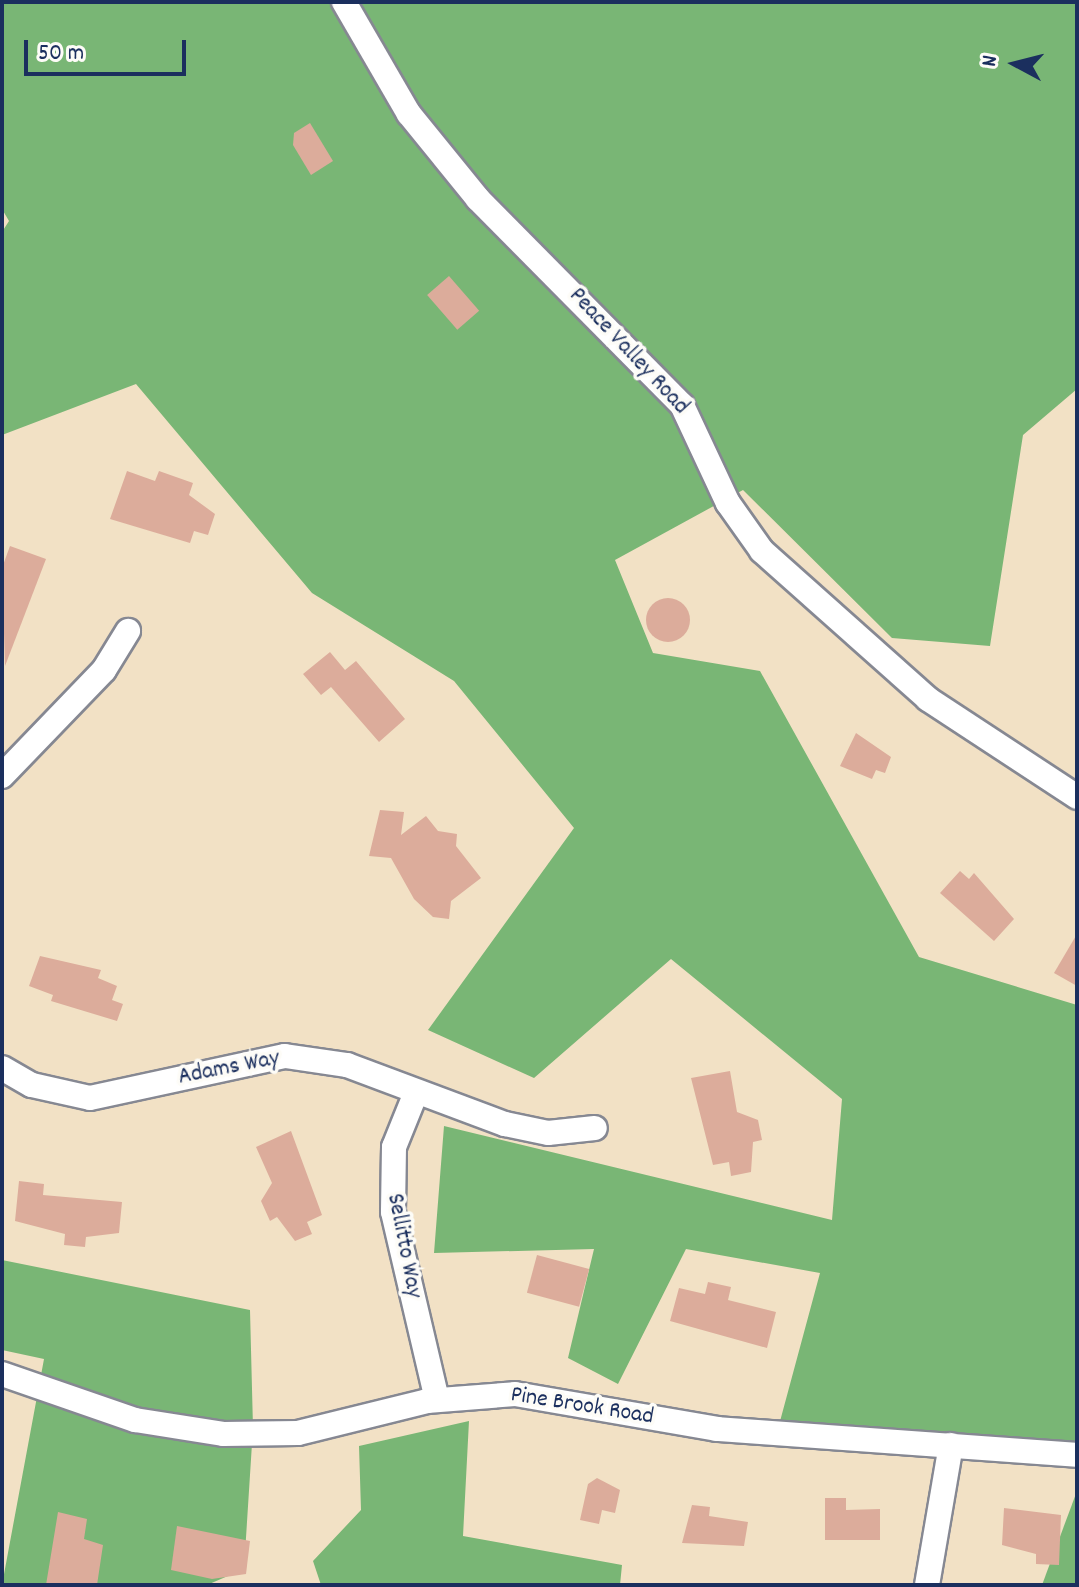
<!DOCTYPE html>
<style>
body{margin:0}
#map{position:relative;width:1079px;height:1587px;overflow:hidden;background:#f2e1c5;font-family:Dekko,sans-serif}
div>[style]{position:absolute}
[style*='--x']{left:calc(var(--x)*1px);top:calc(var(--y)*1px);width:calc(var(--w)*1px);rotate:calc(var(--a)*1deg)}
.forest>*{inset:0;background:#79b675}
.building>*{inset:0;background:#dcac9b;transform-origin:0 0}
.round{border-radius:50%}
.roads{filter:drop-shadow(2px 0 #868892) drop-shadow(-2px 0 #868892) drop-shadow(0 2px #868892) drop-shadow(0 -2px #868892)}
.minor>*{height:24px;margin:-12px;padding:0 12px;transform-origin:12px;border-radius:12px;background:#fff}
span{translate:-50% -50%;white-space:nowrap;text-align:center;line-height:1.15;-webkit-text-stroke:7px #fdfcf7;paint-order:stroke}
.street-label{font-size:24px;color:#1b2f5e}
.frame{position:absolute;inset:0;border:4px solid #1b2f5e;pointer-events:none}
.north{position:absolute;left:975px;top:24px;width:80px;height:80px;-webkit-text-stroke:6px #fdfcf7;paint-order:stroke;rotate:277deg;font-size:22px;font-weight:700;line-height:32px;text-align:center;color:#1b2f5e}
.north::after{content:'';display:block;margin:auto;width:28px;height:36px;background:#1b2f5e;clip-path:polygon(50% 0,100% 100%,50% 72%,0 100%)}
.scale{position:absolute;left:24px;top:40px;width:162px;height:36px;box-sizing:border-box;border:4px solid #1b2f5e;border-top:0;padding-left:10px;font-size:24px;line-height:28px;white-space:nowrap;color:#1b2f5e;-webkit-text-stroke:6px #fdfcf7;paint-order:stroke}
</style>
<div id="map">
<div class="forest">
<div style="clip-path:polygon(2px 2px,1077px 2px,1077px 389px,1023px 435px,990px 646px,892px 638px,743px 490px,615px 560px,653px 653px,760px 671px,919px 957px,1077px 1005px,1077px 1452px,779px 1425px,820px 1273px,686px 1249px,618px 1384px,568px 1358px,594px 1249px,434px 1253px,444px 1126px,832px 1220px,842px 1099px,671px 959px,534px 1078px,428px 1030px,574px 828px,454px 681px,312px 593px,136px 384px,2px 435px,2px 232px,9px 221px,2px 209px)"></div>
<div style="clip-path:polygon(2px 1260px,250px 1310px,253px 1428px,244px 1569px,207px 1585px,2px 1585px,44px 1359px,2px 1350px)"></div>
<div style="clip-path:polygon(469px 1421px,463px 1536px,622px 1565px,620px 1585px,321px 1585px,313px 1561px,361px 1510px,359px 1446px)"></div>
<div style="clip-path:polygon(1077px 1491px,1077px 1585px,1042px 1585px)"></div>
</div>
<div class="building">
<div style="clip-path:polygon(310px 123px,333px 161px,311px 175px,293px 145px,294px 133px)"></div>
<div style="left:449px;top:276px;width:46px;height:29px;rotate:49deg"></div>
<div style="clip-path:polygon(127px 471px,155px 481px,159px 471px,193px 483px,189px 495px,215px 514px,208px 535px,194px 531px,190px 543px,110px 519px)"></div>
<div style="clip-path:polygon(10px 546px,46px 559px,5px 666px,2px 568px)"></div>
<div class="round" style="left:646px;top:598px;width:44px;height:44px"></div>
<div style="clip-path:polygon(330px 652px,345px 670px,356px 661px,405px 719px,379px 742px,331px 687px,321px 695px,303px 674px)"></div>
<div style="clip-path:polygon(856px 733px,891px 757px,885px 773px,876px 770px,872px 779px,840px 766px)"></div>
<div style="clip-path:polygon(380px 810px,404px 812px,401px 835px,426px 816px,438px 831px,457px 834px,456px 846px,481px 878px,451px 901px,449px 919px,433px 917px,414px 899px,391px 858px,369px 856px)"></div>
<div style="clip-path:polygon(960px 871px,969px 879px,974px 873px,1014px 919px,994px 941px,940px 893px)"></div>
<div style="clip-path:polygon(1077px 934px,1077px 986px,1054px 973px)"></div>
<div style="clip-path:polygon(40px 956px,101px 970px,98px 978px,117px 986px,112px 1000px,123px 1004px,117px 1021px,51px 1001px,53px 995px,29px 986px)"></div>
<div style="clip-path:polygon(730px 1071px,737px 1112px,758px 1120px,762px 1140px,753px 1142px,751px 1172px,731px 1176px,729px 1162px,713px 1165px,691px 1078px)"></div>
<div style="clip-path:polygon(291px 1131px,322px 1215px,307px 1222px,312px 1234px,295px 1241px,277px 1217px,270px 1221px,261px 1201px,272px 1183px,256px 1147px)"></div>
<div style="clip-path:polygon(19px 1181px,44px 1184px,43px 1195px,122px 1202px,119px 1233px,86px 1237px,85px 1247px,64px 1245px,65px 1234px,15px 1221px)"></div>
<div style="left:537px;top:1255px;width:54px;height:39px;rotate:15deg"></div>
<div style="clip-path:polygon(708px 1282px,731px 1287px,728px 1300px,776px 1312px,767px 1348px,670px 1321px,679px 1288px,705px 1294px)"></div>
<div style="clip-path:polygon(597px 1478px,620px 1490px,615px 1513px,602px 1510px,599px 1524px,580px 1520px,588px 1484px)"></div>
<div style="clip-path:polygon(825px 1498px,846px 1498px,846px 1510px,880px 1509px,880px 1540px,825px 1540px)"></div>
<div style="clip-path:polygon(692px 1505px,710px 1507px,709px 1516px,748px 1522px,744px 1546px,682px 1543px)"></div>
<div style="clip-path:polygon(1004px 1508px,1061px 1515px,1059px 1565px,1036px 1564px,1036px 1554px,1002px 1545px)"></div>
<div style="clip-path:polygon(58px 1512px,87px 1519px,84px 1539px,103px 1545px,97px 1585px,46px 1585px)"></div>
<div style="clip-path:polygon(177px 1526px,250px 1541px,246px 1574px,212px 1579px,171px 1570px)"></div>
</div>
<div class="roads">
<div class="minor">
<div style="--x:344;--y:2;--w:129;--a:59.9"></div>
<div style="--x:409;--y:114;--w:109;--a:50.9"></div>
<div style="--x:478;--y:199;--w:290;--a:45.3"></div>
<div style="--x:682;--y:405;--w:108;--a:64.9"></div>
<div style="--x:728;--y:503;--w:59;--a:54.7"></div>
<div style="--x:762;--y:551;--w:222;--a:41.7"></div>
<div style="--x:928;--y:699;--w:178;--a:33.3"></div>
<div style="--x:2;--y:776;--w:147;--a:-46.1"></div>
<div style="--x:104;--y:670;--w:46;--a:-58.4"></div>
<div style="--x:2;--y:1068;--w:34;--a:30"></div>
<div style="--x:32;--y:1085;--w:59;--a:12.6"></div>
<div style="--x:90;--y:1098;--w:199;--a:-12.2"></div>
<div style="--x:285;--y:1056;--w:63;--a:8.3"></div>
<div style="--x:347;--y:1065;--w:169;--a:20.5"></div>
<div style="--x:505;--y:1124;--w:44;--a:11.8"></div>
<div style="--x:548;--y:1133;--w:47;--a:-6.1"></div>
<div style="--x:415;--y:1095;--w:56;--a:112"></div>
<div style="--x:394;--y:1147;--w:65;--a:90.9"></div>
<div style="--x:393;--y:1212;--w:192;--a:76.8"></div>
<div style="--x:2;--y:1374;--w:141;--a:19.1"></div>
<div style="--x:135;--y:1420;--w:89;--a:9"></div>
<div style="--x:223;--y:1434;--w:75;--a:-0.8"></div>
<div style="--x:298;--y:1433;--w:133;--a:-13.9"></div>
<div style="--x:427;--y:1401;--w:88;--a:-4.5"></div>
<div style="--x:515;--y:1394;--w:205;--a:9.8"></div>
<div style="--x:717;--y:1429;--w:361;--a:4.1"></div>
<div style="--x:927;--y:1585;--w:142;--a:-80.3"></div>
</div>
</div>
<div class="street-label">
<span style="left:628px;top:352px;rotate:47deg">Peace Valley Road</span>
<span style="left:229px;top:1069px;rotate:-11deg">Adams Way</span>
<span style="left:403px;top:1246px;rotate:79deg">Sellitto Way</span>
<span style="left:582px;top:1407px;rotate:9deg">Pine Brook Road</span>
</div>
<div class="frame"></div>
<div class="north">N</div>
<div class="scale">50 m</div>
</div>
